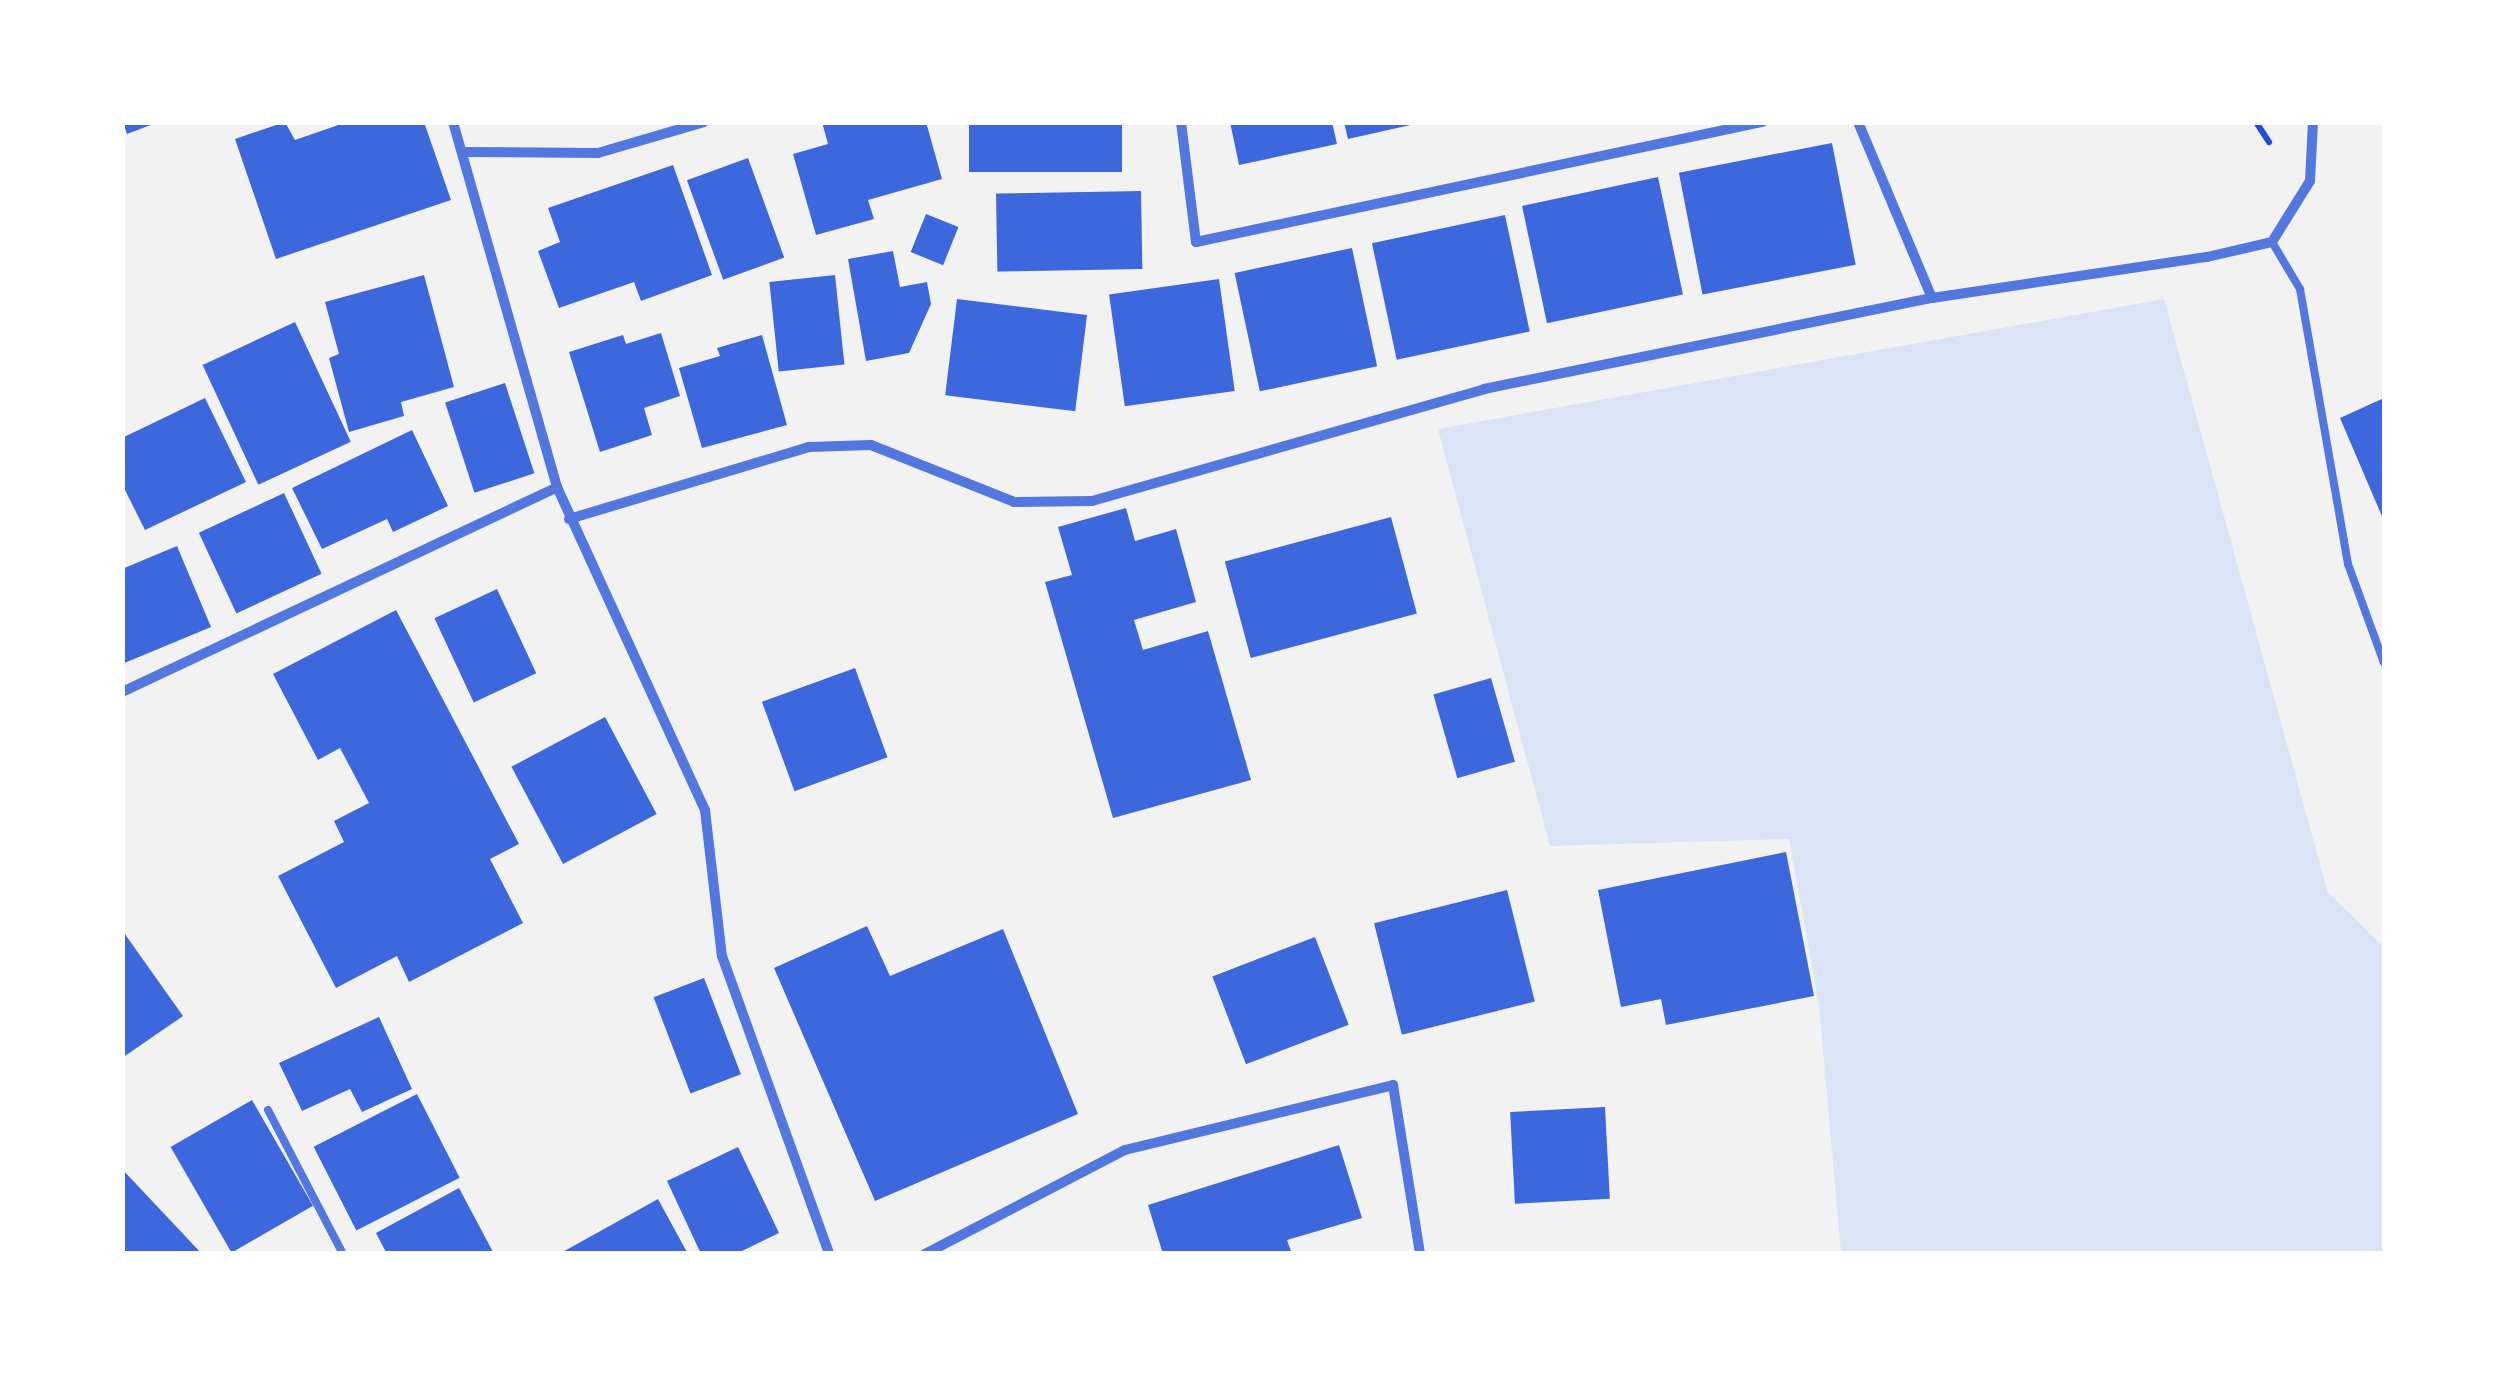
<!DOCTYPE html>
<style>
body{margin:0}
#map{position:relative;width:2507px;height:1376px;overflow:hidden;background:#f2f2f2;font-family:"Work Sans",sans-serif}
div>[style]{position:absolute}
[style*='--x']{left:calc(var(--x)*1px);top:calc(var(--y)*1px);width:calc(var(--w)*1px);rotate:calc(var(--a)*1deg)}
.green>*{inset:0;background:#dbe4f7}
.building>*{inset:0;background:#3d67dc;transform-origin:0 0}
.path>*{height:6px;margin:-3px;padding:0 3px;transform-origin:3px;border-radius:3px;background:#1d4ed8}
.service>*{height:8px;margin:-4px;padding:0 4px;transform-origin:4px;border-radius:4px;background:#5277de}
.minor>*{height:10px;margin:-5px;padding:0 5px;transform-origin:5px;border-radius:5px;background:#5277de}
span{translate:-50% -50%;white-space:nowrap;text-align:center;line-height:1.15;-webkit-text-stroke:8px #fff;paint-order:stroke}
.frame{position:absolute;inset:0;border:125px solid #fff;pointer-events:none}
</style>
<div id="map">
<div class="green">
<div style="clip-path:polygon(2164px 299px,2328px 893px,2384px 947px,2384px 1253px,1841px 1253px,1819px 1005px,1789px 839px,1550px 846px,1438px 429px)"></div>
</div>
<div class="building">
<div style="clip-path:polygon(123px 122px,156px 122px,156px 123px,127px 134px)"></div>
<div style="clip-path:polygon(285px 122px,295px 140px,347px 122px,424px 122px,451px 200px,276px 259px,235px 139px)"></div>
<div style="clip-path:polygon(822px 122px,926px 122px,942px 179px,868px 200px,874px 219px,816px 235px,793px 154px,828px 144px)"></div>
<div style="left:969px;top:122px;width:153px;height:50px"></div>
<div style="clip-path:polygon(1230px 122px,1332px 122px,1337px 144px,1239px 165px)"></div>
<div style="clip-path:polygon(1344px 122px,1415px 122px,1415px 124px,1348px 139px)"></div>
<div style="left:1832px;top:143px;width:124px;height:156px;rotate:79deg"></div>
<div style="left:748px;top:158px;width:106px;height:65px;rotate:70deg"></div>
<div style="clip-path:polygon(673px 165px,712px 275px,641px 301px,634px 282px,559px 308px,538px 251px,560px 242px,548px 208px)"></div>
<div style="left:1658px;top:177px;width:120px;height:139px;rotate:78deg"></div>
<div style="left:1141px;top:191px;width:78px;height:145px;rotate:89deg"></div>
<div style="left:926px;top:214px;width:35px;height:41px;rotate:22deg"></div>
<div style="left:1505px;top:215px;width:119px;height:136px;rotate:78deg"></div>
<div style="left:1352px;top:248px;width:121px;height:120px;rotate:78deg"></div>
<div style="clip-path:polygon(893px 251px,900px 287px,927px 282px,931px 304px,909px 353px,866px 361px,848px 259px)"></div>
<div style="clip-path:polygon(424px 275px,454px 387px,401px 402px,404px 416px,349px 432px,329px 358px,339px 354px,325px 302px)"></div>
<div style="left:835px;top:275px;width:90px;height:66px;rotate:84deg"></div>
<div style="left:1219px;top:279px;width:113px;height:111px;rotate:82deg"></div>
<div style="left:957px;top:299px;width:131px;height:97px;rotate:7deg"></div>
<div style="left:295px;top:322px;width:132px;height:102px;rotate:65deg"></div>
<div style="clip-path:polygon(661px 333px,680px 396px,644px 408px,652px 435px,600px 452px,569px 352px,623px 335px,626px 344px)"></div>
<div style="clip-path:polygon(762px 335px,787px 425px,702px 448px,679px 368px,720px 356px,717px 348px)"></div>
<div style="left:505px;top:383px;width:95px;height:63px;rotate:72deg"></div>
<div style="clip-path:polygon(205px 398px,246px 482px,145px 530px,122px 484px,122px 438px)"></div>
<div style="clip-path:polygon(2384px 398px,2384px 521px,2340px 418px)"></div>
<div style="clip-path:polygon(412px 430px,448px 506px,393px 532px,387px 519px,322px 549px,292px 488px)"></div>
<div style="left:284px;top:493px;width:89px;height:94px;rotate:65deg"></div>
<div style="clip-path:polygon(1126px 508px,1135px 541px,1176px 529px,1196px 602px,1134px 620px,1143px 650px,1208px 631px,1251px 780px,1113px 818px,1045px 582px,1072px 575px,1058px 527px)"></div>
<div style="left:1391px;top:517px;width:100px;height:172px;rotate:75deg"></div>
<div style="clip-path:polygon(177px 546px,211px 627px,122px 664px,122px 569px)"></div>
<div style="left:497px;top:589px;width:93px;height:69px;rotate:65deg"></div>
<div style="clip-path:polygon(396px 610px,519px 844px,490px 859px,523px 923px,409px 982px,397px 956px,336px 988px,278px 876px,344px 842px,334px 821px,369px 803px,340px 748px,318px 760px,273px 674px)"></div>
<div style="left:855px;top:668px;width:95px;height:99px;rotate:70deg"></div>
<div style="left:1491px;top:678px;width:87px;height:60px;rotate:74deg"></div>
<div style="left:605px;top:717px;width:110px;height:106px;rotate:62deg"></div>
<div style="clip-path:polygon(1786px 852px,1814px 996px,1666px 1025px,1661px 999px,1621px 1007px,1598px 890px)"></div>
<div style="left:1507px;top:890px;width:115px;height:137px;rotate:76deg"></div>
<div style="clip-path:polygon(867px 926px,890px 976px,1003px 929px,1078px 1114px,875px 1201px,774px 968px)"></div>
<div style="clip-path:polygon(122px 930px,183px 1016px,122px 1058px)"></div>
<div style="left:1315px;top:937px;width:94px;height:110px;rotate:69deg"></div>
<div style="left:704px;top:978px;width:103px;height:54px;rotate:69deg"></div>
<div style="clip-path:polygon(379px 1017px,412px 1089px,362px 1112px,350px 1089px,302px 1111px,279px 1063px)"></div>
<div style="left:417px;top:1094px;width:94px;height:116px;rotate:63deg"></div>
<div style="left:252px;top:1100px;width:122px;height:94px;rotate:60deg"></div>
<div style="left:1605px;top:1107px;width:92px;height:95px;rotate:87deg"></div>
<div style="clip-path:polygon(1339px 1145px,1362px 1218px,1287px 1240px,1292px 1254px,1163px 1254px,1148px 1205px)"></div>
<div style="clip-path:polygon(738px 1147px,779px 1233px,736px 1254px,701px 1254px,667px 1181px)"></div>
<div style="clip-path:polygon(122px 1169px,202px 1254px,122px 1254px)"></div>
<div style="clip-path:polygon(459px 1188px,493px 1252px,387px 1254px,376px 1233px)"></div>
<div style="clip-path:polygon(658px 1199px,688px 1254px,559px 1254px)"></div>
</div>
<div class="path">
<div style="--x:2256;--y:122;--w:24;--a:57"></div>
</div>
<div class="service">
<div style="--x:2272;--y:242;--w:55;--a:59.2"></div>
<div style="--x:2300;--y:289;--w:279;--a:80.1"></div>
<div style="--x:2348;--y:564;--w:105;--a:70"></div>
<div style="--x:268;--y:1110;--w:162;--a:62.5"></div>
</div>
<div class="minor">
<div style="--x:453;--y:122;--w:380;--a:74.1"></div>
<div style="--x:557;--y:487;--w:355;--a:65.4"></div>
<div style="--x:705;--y:810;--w:147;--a:83.4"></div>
<div style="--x:722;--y:956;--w:317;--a:70.2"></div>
<div style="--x:1181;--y:122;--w:121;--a:82.9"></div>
<div style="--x:1196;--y:242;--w:579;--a:-11.97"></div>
<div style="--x:1858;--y:122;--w:191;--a:67.2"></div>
<div style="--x:462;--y:152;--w:136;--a:0.4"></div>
<div style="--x:598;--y:153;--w:110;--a:-16.3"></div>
<div style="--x:569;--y:519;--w:251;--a:-16.7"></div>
<div style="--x:809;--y:447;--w:62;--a:-1.8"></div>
<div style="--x:871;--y:445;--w:154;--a:21.7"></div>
<div style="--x:1014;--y:502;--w:78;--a:-0.7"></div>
<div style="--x:1092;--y:501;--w:408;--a:-15.9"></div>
<div style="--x:1484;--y:389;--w:457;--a:-11.5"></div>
<div style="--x:1932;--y:298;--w:278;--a:-8.5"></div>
<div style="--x:2207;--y:257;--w:67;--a:-13"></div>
<div style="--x:2272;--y:242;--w:72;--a:-58.1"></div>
<div style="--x:2310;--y:181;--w:59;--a:-87.1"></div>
<div style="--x:122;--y:692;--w:481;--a:-25.2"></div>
<div style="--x:925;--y:1254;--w:225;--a:-27.5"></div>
<div style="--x:1125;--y:1150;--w:276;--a:-13.6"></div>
<div style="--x:1393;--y:1085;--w:171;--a:80.9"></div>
</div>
<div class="frame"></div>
</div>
